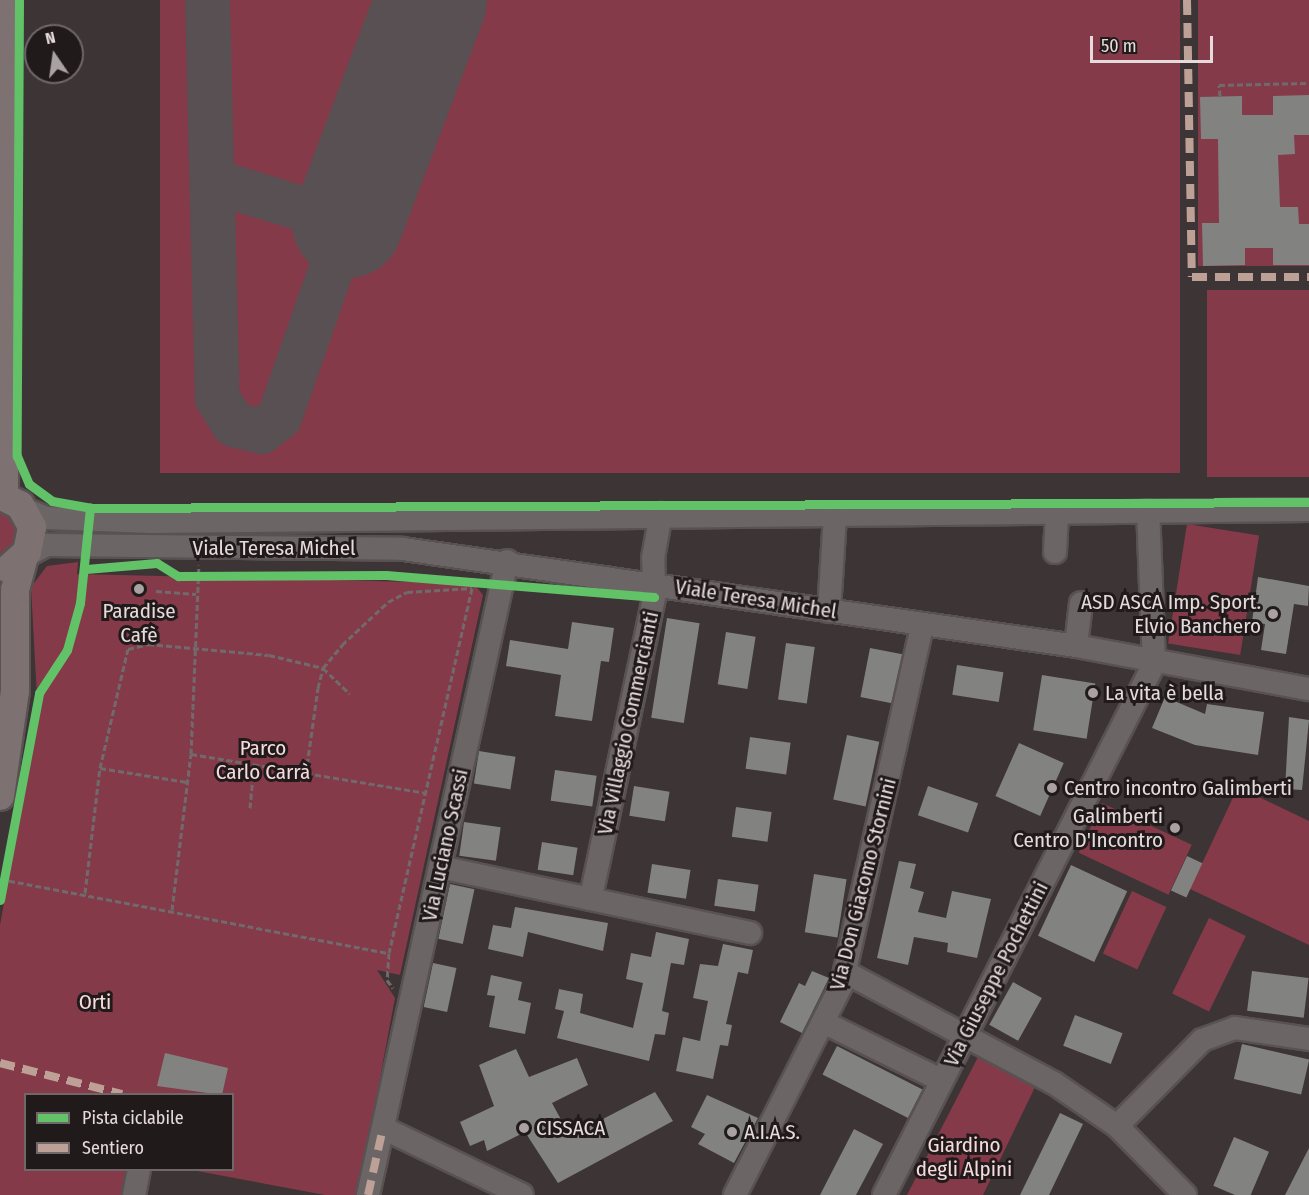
<!DOCTYPE html>
<meta charset="utf-8">
<style>
body{margin:0}
#map{position:relative;width:1309px;height:1195px;overflow:hidden;background:#3c3435;font-family:"Fira Sans Condensed",sans-serif}
div>[style]{position:absolute}
[style*='--x']{left:calc(var(--x)*1px);top:calc(var(--y)*1px);width:calc(var(--w)*1px);rotate:calc(var(--a)*1deg)}
.green>*{inset:0;background:#853a49;transform-origin:0 0}
.taxiway>*{height:45px;margin:-22.5px;padding:0 22.5px;transform-origin:22.5px;border-radius:22.5px;background:#585052}
.runway>*{height:111px;margin:-55.5px;padding:0 55.5px;transform-origin:55.5px;border-radius:55.5px;background:#585052}
.building>*{inset:0;background:#828280;transform-origin:0 0}
.path>*{height:3px;margin-top:-1.5px;transform-origin:0;background:repeating-linear-gradient(90deg,#706a6b 0 6px,transparent 0 9px)}
.roads{filter:drop-shadow(2px 0 #595253) drop-shadow(-2px 0 #595253) drop-shadow(0 2px #595253) drop-shadow(0 -2px #595253)}
.minor>*{height:22px;margin:-11px;padding:0 11px;transform-origin:11px;border-radius:11px;background:#6c6566}
.major>*{height:28px;margin:-14px;padding:0 14px;transform-origin:14px;border-radius:14px;background:#7d7172}
.quiet>*{height:8px;margin-top:-4px;transform-origin:0;background:repeating-linear-gradient(90deg,#bda197 0 15px,transparent 0 23px)}
.cycleway>*{height:9px;margin:-4.5px;padding:0 4.5px;transform-origin:4.5px;border-radius:4.5px;background:#61c268}
.dots>*{width:16px;height:16px;translate:-50% -50%;box-sizing:border-box;border:3px solid #211a1b;border-radius:50%}
span{translate:-50% -50%;white-space:nowrap;text-align:center;line-height:1.15;-webkit-text-stroke:6px #211a1b;paint-order:stroke}
.street-label{font-size:21px;color:#e6dbdc}
.poi-label{font-size:21px;color:#e6dbdc}
.right{translate:-100% -50%;text-align:right}
.left{translate:0 -50%;text-align:left}
.park-label{font-size:21px;color:#f5dbde}
.legend{position:absolute;left:24px;top:1093px;width:210px;height:78px;box-sizing:border-box;background:#211a1b;border:2px solid #706768;margin:0;padding:8px 10px;list-style:none;font-size:18px;color:#e6dbdc}
.legend li{display:flex;align-items:center;gap:12px;height:30px}
.legend b{width:30px;border:2px solid #706768}
.north{position:absolute;left:24px;top:24px;width:60px;height:60px;box-sizing:border-box;background:#211a1b;border:2px solid #706768;border-radius:50%;rotate:347deg;font-size:16px;font-weight:700;line-height:24px;text-align:center;color:#e6dbdc}
.north::after{content:'';display:block;margin:auto;width:21px;height:27px;background:#aaa1a2;clip-path:polygon(50% 0,100% 100%,50% 72%,0 100%)}
.scale{position:absolute;left:1090px;top:36px;width:123px;height:27px;box-sizing:border-box;border:3px solid #e6dbdc;border-top:0;padding-left:8px;font-size:18px;line-height:21px;white-space:nowrap;color:#e6dbdc;-webkit-text-stroke:4px #211a1b;paint-order:stroke}
</style>
<div id="map">
<div class="green">
<div style="left:160px;top:0;width:1020px;height:473px"></div>
<div style="left:1198px;top:0;width:111px;height:266px"></div>
<div style="left:1309px;top:290px;width:187px;height:102px;rotate:90deg"></div>
<div style="clip-path:polygon(0 510px,12px 517px,17px 531px,13px 546px,0 555px)"></div>
<div style="left:1187px;top:524px;width:73px;height:121px;rotate:9deg"></div>
<div style="clip-path:polygon(78px 562px,77px 574px,460px 583px,476px 586px,483px 595px,400px 975px,377px 970px,395px 998px,358px 1195px,325px 1195px,192px 1170px,232px 1170px,232px 1094px,26px 1094px,26px 1170px,130px 1170px,121px 1195px,0 1195px,0 925px,38px 716px,31px 587px,47px 566px)"></div>
<div style="clip-path:polygon(1238px 787px,1309px 821px,1309px 945px,1190px 889px)"></div>
<div style="left:1102px;top:803px;width:99px;height:55px;rotate:25deg"></div>
<div style="left:1132px;top:891px;width:38px;height:69px;rotate:25deg"></div>
<div style="left:1209px;top:918px;width:41px;height:84px;rotate:26deg"></div>
<div style="clip-path:polygon(978px 1057px,1036px 1085px,983px 1195px,907px 1195px)"></div>
</div>
<div class="taxiway">
<div style="--x:207;--y:0;--w:398;--a:88.6"></div>
<div style="--x:217;--y:398;--w:31;--a:58"></div>
<div style="--x:233;--y:424;--w:29;--a:14"></div>
<div style="--x:261;--y:431;--w:23;--a:-38"></div>
<div style="--x:279;--y:417;--w:207;--a:-70.8"></div>
<div style="--x:347;--y:222;--w:140;--a:-163"></div>
</div>
<div class="runway">
<div style="--x:347;--y:222;--w:237;--a:-69.3"></div>
</div>
<div class="building">
<div style="clip-path:polygon(1309px 95px,1309px 135px,1294px 135px,1295px 154px,1278px 155px,1280px 207px,1298px 207px,1299px 224px,1309px 224px,1309px 265px,1273px 265px,1273px 248px,1245px 248px,1245px 265px,1203px 266px,1202px 223px,1219px 223px,1218px 139px,1201px 139px,1200px 97px,1242px 96px,1242px 115px,1273px 115px,1273px 96px)"></div>
<div style="clip-path:polygon(1258px 577px,1309px 586px,1308px 606px,1294px 604px,1286px 654px,1261px 650px,1265px 624px,1252px 622px)"></div>
<div style="left:667px;top:618px;width:33px;height:101px;rotate:9deg"></div>
<div style="clip-path:polygon(572px 622px,614px 628px,609px 662px,601px 661px,592px 721px,555px 716px,561px 675px,506px 666px,510px 640px,568px 649px)"></div>
<div style="left:726px;top:632px;width:30px;height:53px;rotate:9deg"></div>
<div style="left:786px;top:643px;width:29px;height:57px;rotate:8deg"></div>
<div style="left:870px;top:648px;width:33px;height:50px;rotate:11deg"></div>
<div style="left:957px;top:665px;width:47px;height:30px;rotate:9deg"></div>
<div style="left:1042px;top:675px;width:54px;height:56px;rotate:9deg"></div>
<div style="clip-path:polygon(1165px 697px,1205px 714px,1207px 704px,1264px 712px,1258px 755px,1195px 745px,1152px 728px)"></div>
<div style="clip-path:polygon(1289px 717px,1309px 720px,1302px 790px,1285px 789px)"></div>
<div style="left:847px;top:735px;width:33px;height:66px;rotate:12deg"></div>
<div style="left:750px;top:737px;width:41px;height:32px;rotate:8deg"></div>
<div style="left:1019px;top:743px;width:49px;height:58px;rotate:24deg"></div>
<div style="left:479px;top:751px;width:37px;height:33px;rotate:9deg"></div>
<div style="left:555px;top:770px;width:42px;height:31px;rotate:8deg"></div>
<div style="left:634px;top:786px;width:36px;height:30px;rotate:9deg"></div>
<div style="left:928px;top:786px;width:53px;height:31px;rotate:19deg"></div>
<div style="left:736px;top:807px;width:36px;height:30px;rotate:8deg"></div>
<div style="left:464px;top:822px;width:37px;height:34px;rotate:8deg"></div>
<div style="left:542px;top:842px;width:36px;height:28px;rotate:9deg"></div>
<div style="left:1187px;top:856px;width:17px;height:38px;rotate:25deg"></div>
<div style="clip-path:polygon(899px 861px,916px 864px,910px 888px,924px 892px,918px 912px,946px 918px,952px 891px,991px 899px,977px 958px,947px 952px,948px 943px,914px 937px,908px 965px,877px 958px)"></div>
<div style="left:652px;top:864px;width:39px;height:29px;rotate:9deg"></div>
<div style="left:1071px;top:865px;width:62px;height:78px;rotate:25deg"></div>
<div style="left:814px;top:874px;width:33px;height:59px;rotate:9deg"></div>
<div style="left:718px;top:879px;width:41px;height:27px;rotate:8deg"></div>
<div style="left:450px;top:884px;width:25px;height:56px;rotate:12deg"></div>
<div style="clip-path:polygon(515px 907px,608px 923px,603px 951px,528px 932px,523px 957px,488px 949px,493px 925px,511px 928px)"></div>
<div style="clip-path:polygon(656px 932px,689px 939px,684px 965px,671px 963px,662px 1011px,669px 1013px,665px 1035px,655px 1034px,649px 1061px,557px 1038px,564px 1011px,555px 1009px,559px 989px,583px 994px,580px 1013px,633px 1028px,643px 983px,626px 979px,631px 953px,651px 957px)"></div>
<div style="clip-path:polygon(723px 944px,753px 950px,748px 974px,738px 972px,726px 1024px,732px 1025px,728px 1046px,720px 1045px,713px 1079px,676px 1071px,683px 1037px,700px 1041px,708px 1001px,693px 998px,700px 964px,718px 966px)"></div>
<div style="left:433px;top:963px;width:24px;height:45px;rotate:12deg"></div>
<div style="clip-path:polygon(812px 971px,829px 978px,802px 1033px,780px 1022px,799px 983px,805px 986px)"></div>
<div style="left:1252px;top:971px;width:57px;height:40px;rotate:7deg"></div>
<div style="clip-path:polygon(491px 975px,522px 982px,518px 1000px,531px 1003px,525px 1034px,489px 1027px,495px 996px,487px 995px)"></div>
<div style="left:1013px;top:982px;width:33px;height:49px;rotate:29deg"></div>
<div style="left:1075px;top:1015px;width:51px;height:33px;rotate:21deg"></div>
<div style="left:1242px;top:1044px;width:69px;height:36px;rotate:13deg"></div>
<div style="left:837px;top:1046px;width:96px;height:32px;rotate:27deg"></div>
<div style="clip-path:polygon(516px 1049px,529px 1077px,577px 1058px,588px 1085px,552px 1103px,570px 1136px,655px 1092px,673px 1121px,558px 1183px,525px 1132px,487px 1151px,484px 1140px,470px 1146px,460px 1122px,494px 1106px,479px 1065px)"></div>
<div style="clip-path:polygon(165px 1053px,228px 1068px,222px 1095px,157px 1086px)"></div>
<div style="clip-path:polygon(707px 1095px,758px 1118px,734px 1163px,698px 1144px,705px 1134px,691px 1127px)"></div>
<div style="clip-path:polygon(1060px 1113px,1083px 1124px,1049px 1195px,1020px 1195px)"></div>
<div style="clip-path:polygon(854px 1129px,883px 1144px,856px 1195px,820px 1195px)"></div>
<div style="left:1234px;top:1137px;width:38px;height:53px;rotate:23deg"></div>
<div style="clip-path:polygon(1309px 1148px,1309px 1195px,1285px 1195px)"></div>
</div>
<div class="path">
<div style="--x:1220;--y:96;--w:11;--a:-95"></div>
<div style="--x:1219;--y:85;--w:90;--a:-1.3"></div>
<div style="--x:156;--y:591;--w:40;--a:4.3"></div>
<div style="--x:191;--y:754;--w:238;--a:9.4"></div>
<div style="--x:100;--y:768;--w:88;--a:9.1"></div>
<div style="--x:306;--y:773;--w:86;--a:-82"></div>
<div style="--x:318;--y:688;--w:21;--a:-76"></div>
<div style="--x:323;--y:668;--w:30;--a:-50"></div>
<div style="--x:342;--y:645;--w:63;--a:-43.1"></div>
<div style="--x:388;--y:602;--w:21;--a:-28"></div>
<div style="--x:407;--y:592;--w:65;--a:-3.5"></div>
<div style="--x:472;--y:588;--w:374;--a:102.8"></div>
<div style="--x:250;--y:808;--w:43;--a:-84.7"></div>
<div style="--x:0;--y:879;--w:396;--a:10.8"></div>
<div style="--x:389;--y:953;--w:27;--a:94"></div>
<div style="--x:387;--y:980;--w:10;--a:53"></div>
<div style="--x:85;--y:893;--w:126;--a:-83.2"></div>
<div style="--x:100;--y:768;--w:122;--a:-76.8"></div>
<div style="--x:128;--y:649;--w:21;--a:-14"></div>
<div style="--x:148;--y:644;--w:121;--a:5.2"></div>
<div style="--x:269;--y:655;--w:56;--a:13.5"></div>
<div style="--x:323;--y:668;--w:37;--a:44"></div>
<div style="--x:172;--y:910;--w:157;--a:-83.1"></div>
<div style="--x:191;--y:754;--w:189;--a:-87.6"></div>
</div>
<div class="roads">
<div class="minor">
<div style="--x:24;--y:509;--w:24;--a:22"></div>
<div style="--x:46;--y:518;--w:105;--a:2.2"></div>
<div style="--x:151;--y:522;--w:1158;--a:-0.59"></div>
<div style="--x:1055;--y:552;--w:39;--a:-87"></div>
<div style="--x:24;--y:557;--w:26;--a:-28"></div>
<div style="--x:47;--y:545;--w:356;--a:0.6"></div>
<div style="--x:403;--y:549;--w:680;--a:8.2"></div>
<div style="--x:1076;--y:646;--w:237;--a:10.5"></div>
<div style="--x:829;--y:611;--w:96;--a:-86.4"></div>
<div style="--x:1076;--y:646;--w:43;--a:-83.4"></div>
<div style="--x:440;--y:867;--w:317;--a:12"></div>
<div style="--x:591;--y:897;--w:307;--a:-78.1"></div>
<div style="--x:654;--y:597;--w:39;--a:-91"></div>
<div style="--x:653;--y:558;--w:45;--a:-79.7"></div>
<div style="--x:845;--y:972;--w:237;--a:28"></div>
<div style="--x:1054;--y:1083;--w:76;--a:34.3"></div>
<div style="--x:1117;--y:1126;--w:97;--a:45.4"></div>
<div style="--x:823;--y:1022;--w:131;--a:26.2"></div>
<div style="--x:1117;--y:1126;--w:121;--a:-45.3"></div>
<div style="--x:1202;--y:1040;--w:35;--a:-20"></div>
<div style="--x:1235;--y:1028;--w:75;--a:8.5"></div>
<div style="--x:383;--y:1128;--w:154;--a:25.7"></div>
<div style="--x:134;--y:1195;--w:25;--a:-79"></div>
<div style="--x:368;--y:1195;--w:649;--a:-77.63"></div>
<div style="--x:735;--y:1195;--w:237;--a:-63.1"></div>
<div style="--x:842;--y:984;--w:368;--a:-77.4"></div>
<div style="--x:884;--y:1195;--w:596;--a:-63.05"></div>
<div style="--x:1154;--y:664;--w:153;--a:-92.2"></div>
</div>
<div class="major">
<div style="--x:0;--y:495;--w:22;--a:27"></div>
<div style="--x:20;--y:505;--w:25;--a:61"></div>
<div style="--x:32;--y:527;--w:25;--a:101"></div>
<div style="--x:27;--y:552;--w:25;--a:138"></div>
<div style="--x:4;--y:496;--w:496;--a:-89.8"></div>
<div style="--x:0;--y:796;--w:106;--a:-81.9"></div>
<div style="--x:15;--y:691;--w:101;--a:-90"></div>
<div style="--x:15;--y:590;--w:34;--a:-75"></div>
</div>
</div>
<div class="quiet">
<div style="--x:1187;--y:0;--w:277;--a:89"></div>
<div style="--x:1192;--y:277;--w:117;--a:0"></div>
<div style="--x:0;--y:1063;--w:126;--a:14.3"></div>
<div style="--x:368;--y:1195;--w:69;--a:-77.4"></div>
</div>
<div class="cycleway">
<div style="--x:19;--y:0;--w:456;--a:90.3"></div>
<div style="--x:17;--y:456;--w:30;--a:67"></div>
<div style="--x:29;--y:484;--w:29;--a:36"></div>
<div style="--x:52;--y:501;--w:39;--a:10"></div>
<div style="--x:90;--y:508;--w:1219;--a:-0.28"></div>
<div style="--x:86;--y:569;--w:71;--a:-4.8"></div>
<div style="--x:157;--y:563;--w:25;--a:32"></div>
<div style="--x:178;--y:576;--w:208;--a:-0.3"></div>
<div style="--x:386;--y:575;--w:269;--a:4.7"></div>
<div style="--x:0;--y:900;--w:211;--a:-79.3"></div>
<div style="--x:39;--y:693;--w:51;--a:-56.9"></div>
<div style="--x:67;--y:650;--w:49;--a:-74.5"></div>
<div style="--x:80;--y:603;--w:96;--a:-84"></div>
</div>
<div class="dots">
<div style="left:139px;top:589px;background:#aaa1a2"></div>
<div style="left:1273px;top:614px;background:#aaa1a2"></div>
<div style="left:1093px;top:693px;background:#aaa1a2"></div>
<div style="left:1052px;top:788px;background:#aaa1a2"></div>
<div style="left:1175px;top:828px;background:#aaa1a2"></div>
<div style="left:524px;top:1128px;background:#aaa1a2"></div>
<div style="left:732px;top:1132px;background:#aaa1a2"></div>
</div>
<div class="street-label">
<span style="left:274px;top:548px">Viale Teresa Michel</span>
<span style="left:756px;top:599px;rotate:9deg">Viale Teresa Michel</span>
<span style="left:628px;top:723px;rotate:-78deg">Via Villaggio Commercianti</span>
<span style="left:445px;top:845px;rotate:-78deg">Via Luciano Scassi</span>
<span style="left:863px;top:884px;rotate:-76deg">Via Don Giacomo Stornini</span>
<span style="left:996px;top:974px;rotate:-63deg">Via Giuseppe Pochettini</span>
</div>
<div class="poi-label">
<span class="right" style="left:1261px;top:614px">ASD ASCA Imp. Sport.<br>Elvio Banchero</span>
<span style="left:139px;top:623px">Paradise<br>Cafè</span>
<span class="left" style="left:1105px;top:693px">La vita è bella</span>
<span class="left" style="left:1064px;top:788px">Centro incontro Galimberti</span>
<span class="right" style="left:1163px;top:828px">Galimberti<br>Centro D'Incontro</span>
<span class="left" style="left:536px;top:1128px">CISSACA</span>
<span class="left" style="left:744px;top:1132px">A.I.A.S.</span>
</div>
<div class="park-label">
<span style="left:263px;top:760px">Parco<br>Carlo Carrà</span>
<span style="left:95px;top:1002px">Orti</span>
<span style="left:964px;top:1157px">Giardino<br>degli Alpini</span>
</div>
<ul class="legend">
<li><b style="height:8px;background:#61c268"></b>Pista ciclabile</li>
<li><b style="height:8px;background:#bda197"></b>Sentiero</li>
</ul>
<div class="north">N</div>
<div class="scale">50 m</div>
</div>
